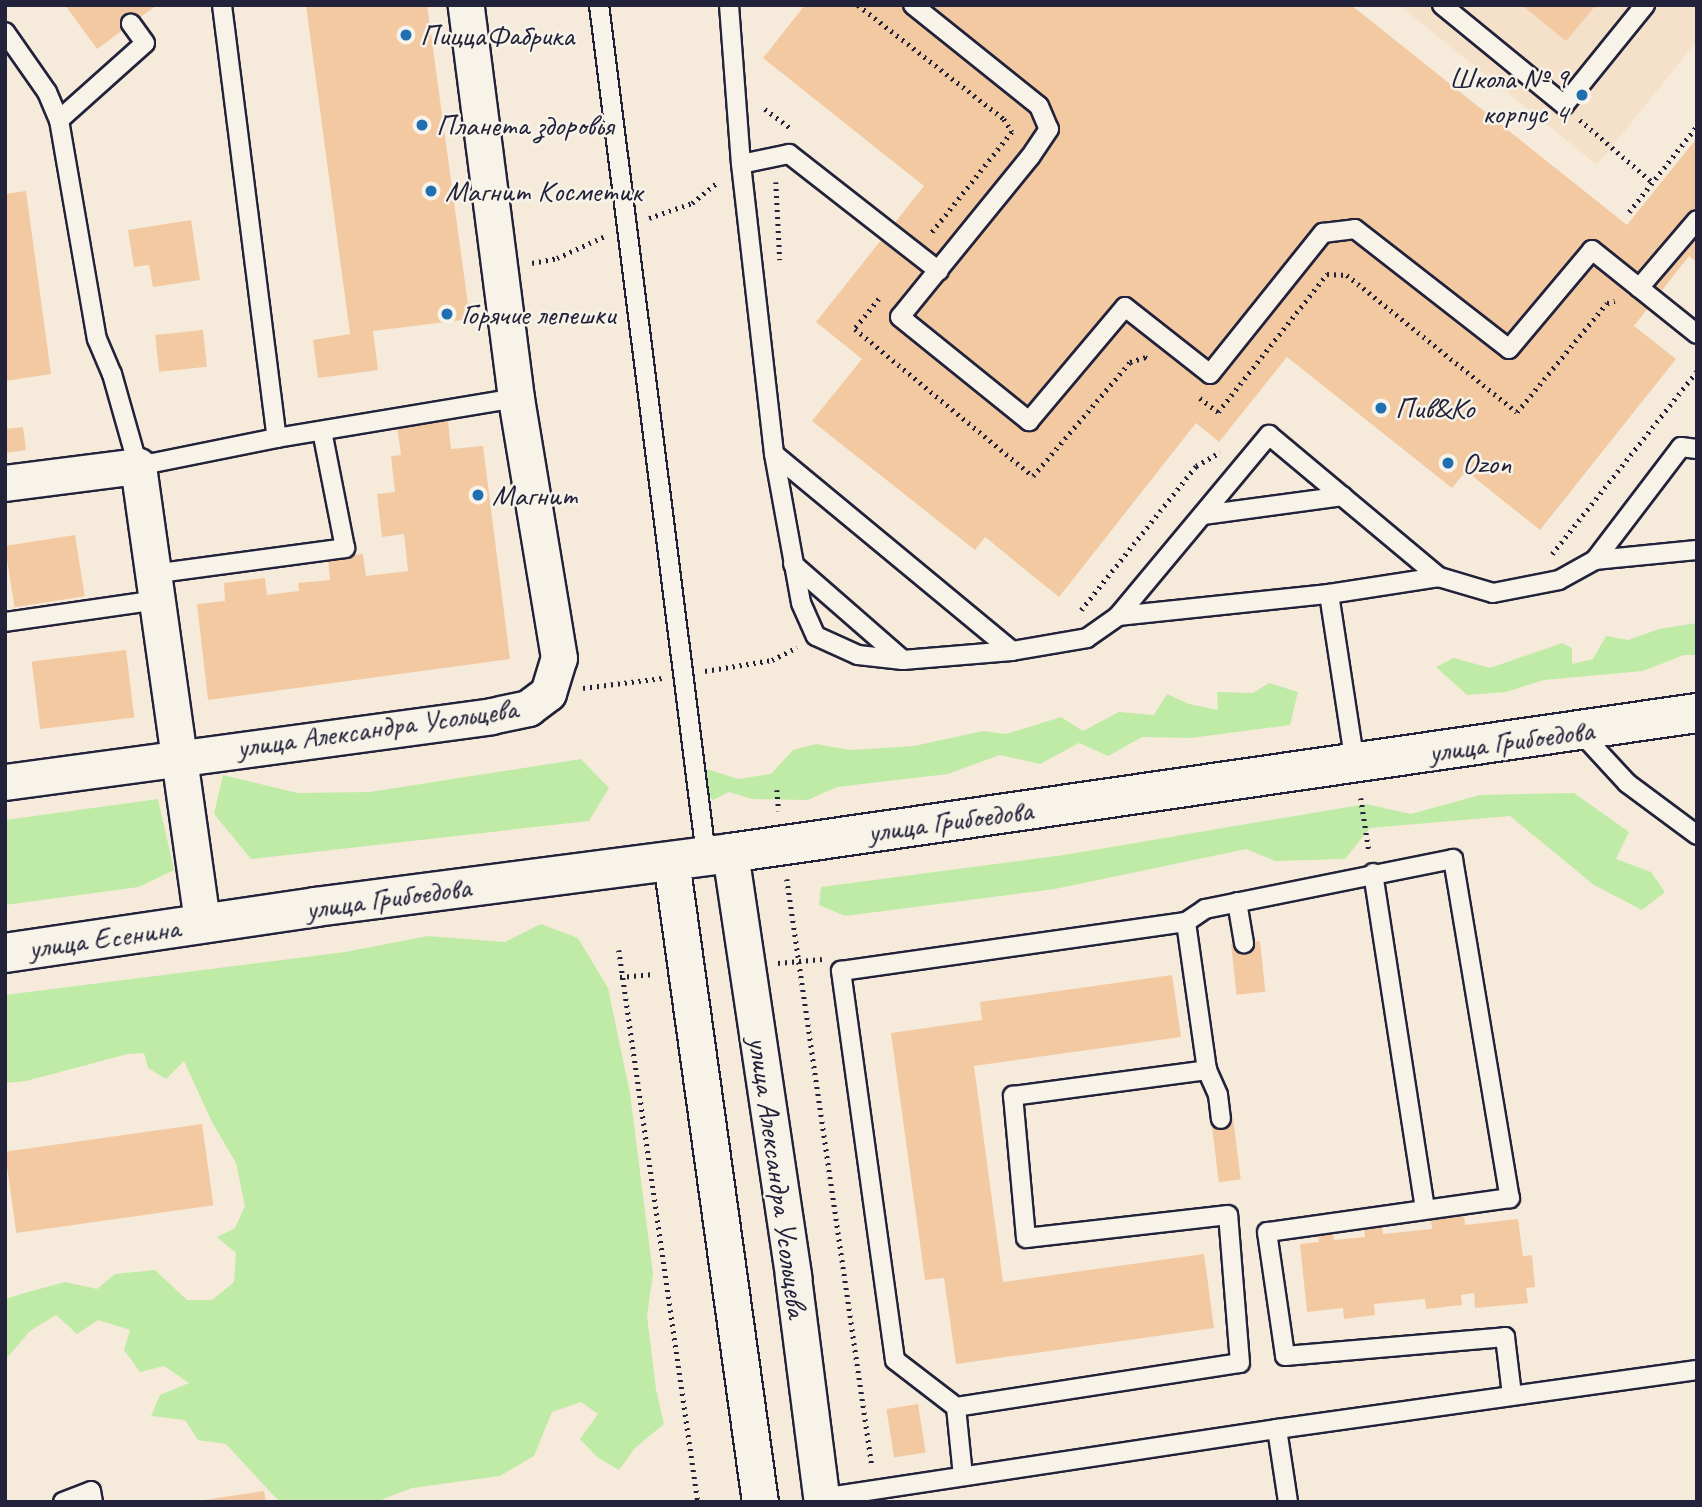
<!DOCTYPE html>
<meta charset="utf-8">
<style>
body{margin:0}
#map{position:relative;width:1702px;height:1507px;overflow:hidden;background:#f6ebda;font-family:Caveat,sans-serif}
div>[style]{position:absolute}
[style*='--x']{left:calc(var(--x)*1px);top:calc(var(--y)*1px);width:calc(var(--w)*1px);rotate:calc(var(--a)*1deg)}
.built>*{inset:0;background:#f5e1c9}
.green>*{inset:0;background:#c0eba7}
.building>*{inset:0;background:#f3c9a2;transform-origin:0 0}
.path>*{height:4.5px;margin-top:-2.25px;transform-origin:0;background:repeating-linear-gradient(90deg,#22223b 0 2px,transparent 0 7px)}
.roads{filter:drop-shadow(2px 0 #22223b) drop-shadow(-2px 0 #22223b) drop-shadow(0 2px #22223b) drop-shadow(0 -2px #22223b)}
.service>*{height:18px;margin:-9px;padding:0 9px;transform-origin:9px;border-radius:9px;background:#f7f3e8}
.minor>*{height:35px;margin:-17.5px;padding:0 17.5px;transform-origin:17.5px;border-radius:17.5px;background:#f7f3e8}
.secondary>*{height:38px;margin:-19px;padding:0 19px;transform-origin:19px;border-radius:19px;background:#f7f3e8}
.dots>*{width:19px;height:19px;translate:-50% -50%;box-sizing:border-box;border:4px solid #f7f3e8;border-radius:50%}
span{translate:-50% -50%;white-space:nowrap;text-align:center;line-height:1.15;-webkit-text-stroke:5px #f7f3e8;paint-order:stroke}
.poi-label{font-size:30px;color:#22223b}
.left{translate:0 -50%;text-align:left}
.right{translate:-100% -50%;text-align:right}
.street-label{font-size:30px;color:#22223b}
.frame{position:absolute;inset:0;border:7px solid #22223b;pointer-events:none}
</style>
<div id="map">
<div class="built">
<div style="clip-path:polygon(1399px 5px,1697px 5px,1697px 41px,1597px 165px)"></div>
</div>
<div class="green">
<div style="clip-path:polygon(1697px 623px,1697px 655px,1684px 655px,1643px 671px,1544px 680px,1506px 692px,1467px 695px,1436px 667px,1454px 658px,1490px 668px,1562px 643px,1572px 648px,1572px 664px,1593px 659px,1606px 636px,1628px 640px,1659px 629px)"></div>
<div style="clip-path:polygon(1269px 683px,1298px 692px,1290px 725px,1191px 738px,1142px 737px,1108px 756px,1079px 743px,1040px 764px,1000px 755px,948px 774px,837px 787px,808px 800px,752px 799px,729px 792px,713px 800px,695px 787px,701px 767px,738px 779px,771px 774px,793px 750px,816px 744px,850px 750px,914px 746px,983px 731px,1006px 734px,1061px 717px,1083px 731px,1119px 712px,1154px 715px,1167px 694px,1189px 704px,1218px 710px,1217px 692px,1253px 693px)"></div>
<div style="clip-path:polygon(581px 759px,609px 788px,589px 821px,251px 859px,214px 814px,223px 775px,298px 793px,370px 792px)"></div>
<div style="clip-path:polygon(1574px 793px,1629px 832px,1616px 859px,1651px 872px,1665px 892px,1642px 910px,1594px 885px,1510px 816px,1370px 828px,1345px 859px,1275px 861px,1246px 849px,1055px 889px,845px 916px,819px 905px,821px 887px,1064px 855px,1366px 804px,1411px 814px,1480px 795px)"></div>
<div style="clip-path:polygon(158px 799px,174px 870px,139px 887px,5px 905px,5px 820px)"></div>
<div style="clip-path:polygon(541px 924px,578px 938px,608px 988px,630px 1093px,653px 1274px,647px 1316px,656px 1389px,664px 1424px,635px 1448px,619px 1470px,597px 1457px,580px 1439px,598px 1414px,581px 1402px,552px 1412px,534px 1456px,500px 1476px,412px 1488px,376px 1502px,282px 1502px,274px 1496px,226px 1444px,198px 1440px,185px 1420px,151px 1416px,160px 1395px,189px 1383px,164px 1366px,140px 1372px,124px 1350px,130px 1330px,98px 1320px,77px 1334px,56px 1315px,30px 1331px,5px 1360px,5px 1299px,28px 1292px,65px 1282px,97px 1289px,115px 1274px,155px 1270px,187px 1300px,212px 1300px,234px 1282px,236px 1253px,217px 1237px,235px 1228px,245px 1206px,236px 1163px,212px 1122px,184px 1061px,166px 1079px,148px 1068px,144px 1053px,128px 1054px,26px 1081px,5px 1083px,5px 995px,345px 952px,428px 936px,505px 942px)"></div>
</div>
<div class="building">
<div style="clip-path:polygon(65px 5px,157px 5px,97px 49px)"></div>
<div style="clip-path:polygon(306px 5px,427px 5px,470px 319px,373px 331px,378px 370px,318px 378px,313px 340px,350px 334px)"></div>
<div style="clip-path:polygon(805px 5px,1351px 5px,1627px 225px,1697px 138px,1697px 262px,1689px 256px,1634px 326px,1676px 359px,1540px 530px,1466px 471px,1452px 488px,1287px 357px,1219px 442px,1196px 423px,1059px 597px,985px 537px,975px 550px,812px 421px,862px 359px,816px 322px,924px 186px,763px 58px)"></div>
<div style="clip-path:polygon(1522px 5px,1596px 5px,1566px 41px)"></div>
<div style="clip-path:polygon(26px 191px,51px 374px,5px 381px,5px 194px)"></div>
<div style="clip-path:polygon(191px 220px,200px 280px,153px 287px,149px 265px,134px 267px,128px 230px)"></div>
<div style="left:203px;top:330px;width:37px;height:48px;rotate:84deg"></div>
<div style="clip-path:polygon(448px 421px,451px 449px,483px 446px,510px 659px,208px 700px,197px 604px,225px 601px,224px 583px,265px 578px,267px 595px,299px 591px,298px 583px,330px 580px,328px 558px,363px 554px,366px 576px,408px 571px,404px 534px,382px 537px,377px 494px,395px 492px,391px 456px,401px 455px,397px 427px)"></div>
<div style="clip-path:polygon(23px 427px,26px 450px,5px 453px,5px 429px)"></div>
<div style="left:75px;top:535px;width:62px;height:71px;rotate:81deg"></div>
<div style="left:126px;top:650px;width:68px;height:95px;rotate:83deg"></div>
<div style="left:1260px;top:941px;width:51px;height:29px;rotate:84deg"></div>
<div style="clip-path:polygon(1172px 975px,1181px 1037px,974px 1066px,1003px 1282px,1204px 1254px,1214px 1328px,956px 1364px,944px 1278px,925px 1280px,891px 1033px,982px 1020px,980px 1002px)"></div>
<div style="left:1233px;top:1117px;width:63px;height:22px;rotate:83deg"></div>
<div style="left:202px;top:1124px;width:82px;height:199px;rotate:82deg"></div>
<div style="clip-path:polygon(1464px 1216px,1465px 1225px,1518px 1219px,1523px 1256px,1532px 1255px,1535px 1287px,1526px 1288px,1528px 1303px,1475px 1308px,1474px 1293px,1461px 1295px,1462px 1305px,1426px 1309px,1425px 1299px,1374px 1304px,1375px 1315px,1344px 1319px,1343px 1308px,1307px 1312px,1300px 1244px,1319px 1242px,1318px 1236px,1333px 1234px,1334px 1240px,1365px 1237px,1364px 1228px,1382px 1227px,1383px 1234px,1432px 1229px,1431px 1220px)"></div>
<div style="left:918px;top:1404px;width:49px;height:32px;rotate:81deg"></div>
<div style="clip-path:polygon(264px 1491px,266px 1502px,204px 1502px,204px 1500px)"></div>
</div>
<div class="path">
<div style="--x:858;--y:5;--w:185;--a:38"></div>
<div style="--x:1004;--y:119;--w:15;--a:58"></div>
<div style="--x:1012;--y:132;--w:132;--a:128.5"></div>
<div style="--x:765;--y:109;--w:31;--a:37"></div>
<div style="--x:1580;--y:120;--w:95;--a:40.7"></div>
<div style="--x:776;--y:182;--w:78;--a:87.1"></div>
<div style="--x:1629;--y:212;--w:110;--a:-51.7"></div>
<div style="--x:649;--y:218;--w:46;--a:-19.2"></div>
<div style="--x:692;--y:203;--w:33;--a:-39"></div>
<div style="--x:532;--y:263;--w:25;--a:-11"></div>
<div style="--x:557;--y:258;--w:51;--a:-24.5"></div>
<div style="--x:879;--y:299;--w:38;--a:129"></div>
<div style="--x:855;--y:329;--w:231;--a:39.6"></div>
<div style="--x:1033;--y:476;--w:150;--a:-49.6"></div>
<div style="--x:1130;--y:362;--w:16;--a:-18"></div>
<div style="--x:1145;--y:357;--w:4;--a:34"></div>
<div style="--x:1200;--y:398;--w:23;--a:38"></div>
<div style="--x:1218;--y:412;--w:176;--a:-51.7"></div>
<div style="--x:1327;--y:274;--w:20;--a:3"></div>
<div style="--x:1347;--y:275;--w:218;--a:38.9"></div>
<div style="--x:1517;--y:412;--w:141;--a:-50.5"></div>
<div style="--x:1607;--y:303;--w:8;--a:-14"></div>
<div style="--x:1552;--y:554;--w:233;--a:-51.6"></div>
<div style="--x:1081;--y:610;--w:184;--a:-51.4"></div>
<div style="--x:1196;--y:466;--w:28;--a:-30"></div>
<div style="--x:705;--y:671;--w:68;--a:-9.3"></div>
<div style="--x:772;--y:660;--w:28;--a:-27"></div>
<div style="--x:583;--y:688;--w:80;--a:-7.2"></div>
<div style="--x:777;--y:790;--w:21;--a:85"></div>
<div style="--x:1361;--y:798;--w:54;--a:81.4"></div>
<div style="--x:787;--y:879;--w:593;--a:81.76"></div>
<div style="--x:619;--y:950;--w:558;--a:81.86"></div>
<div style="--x:778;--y:963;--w:44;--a:-5.2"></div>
<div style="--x:620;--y:977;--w:34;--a:-5"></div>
</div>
<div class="roads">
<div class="service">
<div style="--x:222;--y:5;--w:436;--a:82.8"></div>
<div style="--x:599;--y:5;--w:858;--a:82.83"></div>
<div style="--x:729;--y:5;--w:159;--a:85.7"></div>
<div style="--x:741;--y:164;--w:292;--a:83.5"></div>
<div style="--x:774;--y:454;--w:151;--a:79.7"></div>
<div style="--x:801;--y:603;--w:36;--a:66"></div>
<div style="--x:816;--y:636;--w:46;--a:24.3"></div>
<div style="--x:858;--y:655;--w:45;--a:6.3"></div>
<div style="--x:903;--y:660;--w:109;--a:-4.7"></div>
<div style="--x:1012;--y:651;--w:76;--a:-9.8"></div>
<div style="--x:1087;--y:638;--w:38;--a:-35"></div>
<div style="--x:1118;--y:616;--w:212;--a:-6"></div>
<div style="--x:1329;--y:594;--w:111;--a:-8.8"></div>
<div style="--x:1439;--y:577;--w:56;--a:16.5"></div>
<div style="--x:1493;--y:593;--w:67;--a:-11.1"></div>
<div style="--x:1559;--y:580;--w:41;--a:-29.1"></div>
<div style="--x:1595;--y:560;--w:102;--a:-5.6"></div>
<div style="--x:913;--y:5;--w:161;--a:38.7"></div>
<div style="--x:1039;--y:106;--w:25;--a:67"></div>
<div style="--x:1049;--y:129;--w:34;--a:124"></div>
<div style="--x:1030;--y:157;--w:206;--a:129.1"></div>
<div style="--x:900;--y:317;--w:166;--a:38.9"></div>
<div style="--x:1029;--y:421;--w:149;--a:-49.9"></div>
<div style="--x:1125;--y:307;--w:108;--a:38.2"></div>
<div style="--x:1210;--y:374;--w:181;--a:-51.3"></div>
<div style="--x:1323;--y:233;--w:32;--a:-7"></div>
<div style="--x:1355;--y:229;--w:195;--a:37.9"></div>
<div style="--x:1509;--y:349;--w:129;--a:-50"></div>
<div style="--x:1592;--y:250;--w:134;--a:38.7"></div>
<div style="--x:1442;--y:5;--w:158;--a:39.3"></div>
<div style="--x:1564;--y:105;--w:129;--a:-51"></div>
<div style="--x:5;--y:32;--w:73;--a:55"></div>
<div style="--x:47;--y:92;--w:30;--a:67"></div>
<div style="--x:59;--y:120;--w:222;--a:80.2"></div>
<div style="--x:97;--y:339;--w:38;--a:67"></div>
<div style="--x:112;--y:374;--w:96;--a:74.2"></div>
<div style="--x:138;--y:466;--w:142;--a:-11.4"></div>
<div style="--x:277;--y:438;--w:242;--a:-9.5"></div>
<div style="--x:59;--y:120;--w:115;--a:-41.8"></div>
<div style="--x:145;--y:43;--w:24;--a:-126"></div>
<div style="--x:741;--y:164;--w:49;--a:-11.8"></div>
<div style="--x:789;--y:154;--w:190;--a:38"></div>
<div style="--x:1639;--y:288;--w:89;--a:-49.5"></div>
<div style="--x:774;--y:454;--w:309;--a:39.6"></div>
<div style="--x:1203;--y:515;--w:141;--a:-7.7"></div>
<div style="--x:1595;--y:560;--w:142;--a:-52.7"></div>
<div style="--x:1681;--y:447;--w:16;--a:7"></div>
<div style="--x:793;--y:564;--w:146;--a:41.1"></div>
<div style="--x:153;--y:574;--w:194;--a:-7.7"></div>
<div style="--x:345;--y:548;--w:119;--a:-101.1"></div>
<div style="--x:1329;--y:594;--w:171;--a:81.3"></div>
<div style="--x:1118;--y:616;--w:236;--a:-50.2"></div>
<div style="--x:1269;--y:435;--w:222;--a:39.9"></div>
<div style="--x:5;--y:622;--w:154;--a:-8.2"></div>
<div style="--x:1580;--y:732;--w:69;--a:47.3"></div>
<div style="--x:1627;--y:783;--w:87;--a:36.6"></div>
<div style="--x:1373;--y:873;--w:339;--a:81.2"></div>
<div style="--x:1237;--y:902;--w:42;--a:80.3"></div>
<div style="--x:1207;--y:1070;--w:27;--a:66"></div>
<div style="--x:1218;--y:1095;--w:24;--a:83"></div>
<div style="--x:956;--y:1407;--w:287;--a:-8.8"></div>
<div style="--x:1240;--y:1363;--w:148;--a:-94.6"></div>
<div style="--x:1228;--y:1215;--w:203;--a:173.5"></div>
<div style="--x:1026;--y:1238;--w:143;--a:-95.2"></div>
<div style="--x:1013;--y:1096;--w:196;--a:-7.6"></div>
<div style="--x:1207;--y:1070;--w:149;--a:-98.1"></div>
<div style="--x:1277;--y:1429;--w:74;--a:81.4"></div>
<div style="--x:963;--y:1476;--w:69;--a:-95.8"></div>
<div style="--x:956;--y:1407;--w:77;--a:-142.4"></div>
<div style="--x:895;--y:1360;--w:393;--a:-97.9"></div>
<div style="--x:841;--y:971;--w:348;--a:-8.1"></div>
<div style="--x:1186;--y:922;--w:23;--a:-34"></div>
<div style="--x:1205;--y:909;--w:253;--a:-11.4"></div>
<div style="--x:1453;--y:859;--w:344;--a:80.5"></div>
<div style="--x:1510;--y:1198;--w:245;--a:172"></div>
<div style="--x:1267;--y:1232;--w:125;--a:81.7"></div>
<div style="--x:1285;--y:1356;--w:221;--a:-4.9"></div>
<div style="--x:1505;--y:1337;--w:58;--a:83.1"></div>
<div style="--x:821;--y:1498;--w:461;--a:-8.6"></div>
<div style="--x:1277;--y:1429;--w:424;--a:-8"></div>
<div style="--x:63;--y:1502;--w:30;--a:-21"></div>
<div style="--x:91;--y:1491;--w:11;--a:80"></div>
</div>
<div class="minor">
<div style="--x:5;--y:483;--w:134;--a:-7.3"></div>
<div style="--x:138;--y:466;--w:461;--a:82"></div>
<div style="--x:5;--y:782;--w:490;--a:-7.7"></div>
<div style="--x:491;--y:716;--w:38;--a:-12"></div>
<div style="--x:528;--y:708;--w:25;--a:-37"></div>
<div style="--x:548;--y:693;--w:37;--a:-73"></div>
<div style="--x:559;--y:658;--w:264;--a:-99.4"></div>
<div style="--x:516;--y:398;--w:396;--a:-97.3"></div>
<div style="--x:730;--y:853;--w:429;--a:81.5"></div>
<div style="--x:793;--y:1277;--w:227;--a:82.7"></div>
<div style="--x:671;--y:861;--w:647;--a:82.1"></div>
</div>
<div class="secondary">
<div style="--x:5;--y:953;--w:314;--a:-8.4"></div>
<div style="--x:316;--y:907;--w:418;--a:-7.4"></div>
<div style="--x:730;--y:853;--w:977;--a:-8.24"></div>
</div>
</div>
<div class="dots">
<div style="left:406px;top:35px;background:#1f6fb2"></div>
<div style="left:1582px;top:95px;background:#1f6fb2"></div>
<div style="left:422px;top:125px;background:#1f6fb2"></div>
<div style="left:431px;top:191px;background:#1f6fb2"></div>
<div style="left:447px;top:314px;background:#1f6fb2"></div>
<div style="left:1381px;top:408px;background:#1f6fb2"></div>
<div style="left:1448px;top:463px;background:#1f6fb2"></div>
<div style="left:478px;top:495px;background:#1f6fb2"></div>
</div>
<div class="poi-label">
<span class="left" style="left:420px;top:35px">ПиццаФабрика</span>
<span class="right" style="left:1568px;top:95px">Школа № 9<br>корпус 4</span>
<span class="left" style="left:436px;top:125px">Планета здоровья</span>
<span class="left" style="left:445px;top:191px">Магнит Косметик</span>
<span class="left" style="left:461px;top:314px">Горячие лепешки</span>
<span class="left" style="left:1395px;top:408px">Пив&amp;Ко</span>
<span class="left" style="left:1462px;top:463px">Ozon</span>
<span class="left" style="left:492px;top:495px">Магнит</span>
</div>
<div class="street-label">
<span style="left:377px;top:728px;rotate:-8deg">улица Александра Усольцева</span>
<span style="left:1511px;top:741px;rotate:-8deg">улица Грибоедова</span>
<span style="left:950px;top:821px;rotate:-8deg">улица Грибоедова</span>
<span style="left:388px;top:898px;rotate:-8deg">улица Грибоедова</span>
<span style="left:104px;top:938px;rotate:-8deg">улица Есенина</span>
<span style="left:778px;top:1177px;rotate:82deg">улица Александра Усольцева</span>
</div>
<div class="frame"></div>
</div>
